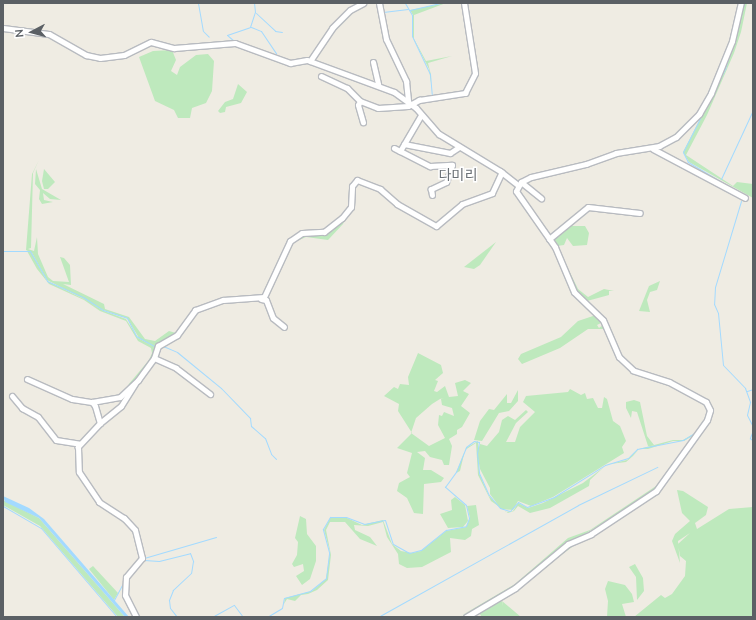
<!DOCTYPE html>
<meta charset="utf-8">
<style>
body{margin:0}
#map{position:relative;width:756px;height:620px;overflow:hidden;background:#efece3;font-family:"Nunito Sans","Noto Sans KR",sans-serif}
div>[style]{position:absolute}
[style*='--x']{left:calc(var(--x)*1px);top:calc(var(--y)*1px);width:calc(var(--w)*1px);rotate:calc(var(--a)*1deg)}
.green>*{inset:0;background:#bee9bd}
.water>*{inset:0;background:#a3daff}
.stream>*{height:1px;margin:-0.5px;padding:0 0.5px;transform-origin:0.5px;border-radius:0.5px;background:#a3daff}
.roads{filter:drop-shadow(1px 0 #b8bbc0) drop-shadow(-1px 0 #b8bbc0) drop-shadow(0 1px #b8bbc0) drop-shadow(0 -1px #b8bbc0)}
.minor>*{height:5px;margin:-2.5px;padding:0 2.5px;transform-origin:2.5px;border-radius:2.5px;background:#fff}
span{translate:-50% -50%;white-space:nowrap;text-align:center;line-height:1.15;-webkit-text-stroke:3px #fff;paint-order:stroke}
.quarter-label{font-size:14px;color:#6c7277}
.frame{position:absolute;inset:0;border:4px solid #5b6065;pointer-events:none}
.north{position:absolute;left:12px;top:12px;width:40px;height:40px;-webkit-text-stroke:3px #fff;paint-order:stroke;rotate:264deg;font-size:11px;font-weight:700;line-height:16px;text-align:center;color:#5b6065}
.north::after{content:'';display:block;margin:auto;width:14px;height:18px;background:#5b6065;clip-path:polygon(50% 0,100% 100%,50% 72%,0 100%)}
</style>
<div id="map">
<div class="green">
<div style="clip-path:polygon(446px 3px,414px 15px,414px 39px,426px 61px,452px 56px,428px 63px,431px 75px,431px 83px,429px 69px,412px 36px,413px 15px,410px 10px)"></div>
<div style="clip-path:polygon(745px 3px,747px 3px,741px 32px,734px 53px,707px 115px,686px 155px,733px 186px,737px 182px,753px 184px,753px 198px,689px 162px,683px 152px,726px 69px)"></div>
<div style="clip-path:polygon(172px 50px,176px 60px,171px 71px,177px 75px,180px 67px,196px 55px,208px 54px,214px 61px,212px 91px,206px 103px,192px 108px,190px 118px,178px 118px,174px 110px,155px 101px,139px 57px,153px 51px)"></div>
<div style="clip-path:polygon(238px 84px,247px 92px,241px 103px,226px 107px,225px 112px,220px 113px,218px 111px,225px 102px,233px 99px)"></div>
<div style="clip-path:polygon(39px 160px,33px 173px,31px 248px,28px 249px,34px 251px,37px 237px,38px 254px,48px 277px,53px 281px,69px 282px,60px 257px,64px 258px,70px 265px,71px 285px,63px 284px,104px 304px,105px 309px,129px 317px,145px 339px,155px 341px,169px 331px,176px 333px,155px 347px,139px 338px,127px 318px,103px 310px,90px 303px,104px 311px,126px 319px,138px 338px,155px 347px,154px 355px,136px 381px,128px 385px,149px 360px,152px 353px,151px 348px,138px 341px,126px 321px,100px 311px,84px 300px,49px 284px,37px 269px,27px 251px,31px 252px,47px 281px,90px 302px,47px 280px,32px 253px,26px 250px,32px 174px)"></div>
<div style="clip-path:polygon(36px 169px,42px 189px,61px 200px,50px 199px,43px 193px,44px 200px,53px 202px,42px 204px,39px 199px,40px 190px,35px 184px)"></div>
<div style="clip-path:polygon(44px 169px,55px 182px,48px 189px,44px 189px,42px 181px)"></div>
<div style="clip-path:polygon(347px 214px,343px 224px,328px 240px,306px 237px,288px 245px,300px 235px,318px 234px)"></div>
<div style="clip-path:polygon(568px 226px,585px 226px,589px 233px,587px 245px,573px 246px,567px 238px,564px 245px,557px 246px,578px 289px,588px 297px,604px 289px,614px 291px,609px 291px,609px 295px,587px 301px,591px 304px,577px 293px,551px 240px)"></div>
<div style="clip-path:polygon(496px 242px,480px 265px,474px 269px,464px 267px)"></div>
<div style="clip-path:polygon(660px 281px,657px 290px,650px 292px,647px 300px,650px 312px,639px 311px,649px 286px)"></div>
<div style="clip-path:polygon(596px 315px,603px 322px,597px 325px,599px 328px,604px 324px,606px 329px,588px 329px,560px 348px,522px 364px,518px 359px,521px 354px,561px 337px,578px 321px)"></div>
<div style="clip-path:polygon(evenodd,418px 353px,441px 365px,443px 373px,435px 380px,438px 381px,434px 391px,437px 392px,445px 386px,449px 397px,458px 396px,455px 383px,465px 380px,471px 383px,463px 391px,469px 394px,461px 406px,470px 413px,462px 427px,457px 430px,457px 434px,449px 439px,452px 446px,449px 465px,444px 465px,442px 460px,430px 457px,425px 451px,417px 452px,425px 458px,423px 470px,431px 470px,444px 478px,441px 482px,424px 484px,423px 514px,414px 513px,407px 498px,397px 491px,399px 483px,410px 477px,407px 473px,412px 453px,397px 448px,412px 433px,398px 411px,399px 404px,384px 396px,394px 387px,398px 389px,400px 384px,409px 385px,408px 377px,418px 353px,444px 398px,441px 399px,442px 405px,452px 408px,454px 416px,444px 412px,442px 416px,439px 415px,438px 425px,445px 438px,429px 446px,411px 433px,416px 418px,432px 404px,440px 399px,444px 398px)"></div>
<div style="clip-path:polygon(570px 389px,581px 395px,585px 393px,587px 399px,593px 398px,598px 408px,602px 408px,604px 397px,607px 399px,613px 421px,620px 426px,626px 441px,622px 447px,624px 453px,553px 497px,531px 506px,518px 501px,513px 510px,501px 509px,490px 494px,490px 488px,480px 469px,477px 453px,480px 444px,487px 446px,499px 432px,502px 420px,508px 416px,515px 420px,526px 410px,528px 412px,516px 423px,506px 442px,515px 442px,520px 427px,535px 412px,523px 402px,526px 396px,568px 392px)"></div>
<div style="clip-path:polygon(518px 390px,518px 401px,509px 411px,499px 413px,482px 441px,474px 440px,480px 421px,489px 409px,494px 410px,507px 394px,507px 403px,511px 403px)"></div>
<div style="clip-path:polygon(634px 400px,640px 402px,647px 436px,654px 445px,651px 446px,648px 446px,637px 412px,632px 411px,631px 418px,626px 408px,626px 402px)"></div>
<div style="clip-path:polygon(697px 432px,656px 490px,575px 540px,514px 587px,459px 617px,515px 584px,568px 538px,590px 530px,656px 486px,694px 435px,684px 441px,673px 441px,648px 449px,639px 449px,633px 456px,626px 462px,610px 464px,627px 460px,639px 449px,673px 440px,683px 440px)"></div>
<div style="clip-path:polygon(478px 441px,479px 473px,489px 496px,506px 512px,513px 511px,518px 503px,528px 508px,543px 503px,583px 483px,604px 467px,590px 480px,589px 486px,550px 508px,530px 513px,518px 506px,514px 511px,508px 513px,491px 501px,478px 475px,476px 443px,465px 450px,460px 471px,456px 473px,466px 448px)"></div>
<div style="clip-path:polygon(677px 490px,683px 491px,708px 507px,706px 515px,695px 523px,697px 529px,729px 509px,753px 507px,753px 617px,634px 617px,661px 595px,665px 598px,672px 594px,685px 576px,686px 561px,680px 556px,678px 544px,690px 533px,678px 541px,680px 563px,672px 541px,675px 534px,690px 521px,682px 513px)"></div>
<div style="clip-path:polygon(455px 497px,465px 505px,468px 521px,463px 527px,448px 528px,440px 514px,452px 510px,451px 500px)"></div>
<div style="clip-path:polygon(3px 500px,39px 518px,125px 617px,118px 617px,40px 526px,3px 505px)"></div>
<div style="clip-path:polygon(476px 505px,479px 525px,472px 529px,471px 536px,465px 540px,450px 538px,451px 552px,422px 567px,407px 568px,399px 564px,398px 554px,387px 537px,383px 522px,368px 526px,354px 525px,355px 530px,370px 537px,377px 546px,360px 539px,345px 522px,330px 522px,326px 530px,331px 555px,328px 580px,317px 590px,308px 594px,301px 595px,295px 601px,287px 599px,284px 604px,285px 598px,312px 591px,326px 579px,330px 552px,324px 530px,330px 518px,347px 518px,362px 525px,383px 520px,392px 544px,401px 551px,412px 553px,421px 551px,446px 531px,466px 527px,470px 518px,467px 506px)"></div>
<div style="clip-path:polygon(300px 516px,306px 519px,307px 534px,316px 546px,316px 561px,310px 579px,302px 585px,296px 576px,304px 571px,303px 564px,294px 567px,292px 564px,297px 555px,298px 542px,295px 538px)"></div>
<div style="clip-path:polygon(583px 539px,501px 599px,503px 606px,502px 601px,521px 617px,482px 617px,479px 613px,469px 617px,501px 599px,568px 546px)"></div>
<div style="clip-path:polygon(635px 564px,643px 578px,644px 591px,637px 600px,636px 577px,629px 567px)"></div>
<div style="clip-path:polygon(93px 566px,118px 593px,114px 600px,89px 569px)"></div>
<div style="clip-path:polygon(608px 581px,625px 585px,632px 594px,634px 602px,622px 604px,626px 617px,607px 617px,608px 601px,605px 589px)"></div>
</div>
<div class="water">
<div style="clip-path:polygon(3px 496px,29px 508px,44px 519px,129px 617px,125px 617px,39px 518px,5px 502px)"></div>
</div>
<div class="stream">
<div style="--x:198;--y:3;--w:28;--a:80"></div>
<div style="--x:203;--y:31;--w:8;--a:45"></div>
<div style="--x:405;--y:3;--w:14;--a:60"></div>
<div style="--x:412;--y:15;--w:21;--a:90"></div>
<div style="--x:412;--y:36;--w:42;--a:64.7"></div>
<div style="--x:430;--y:74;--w:21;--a:85"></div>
<div style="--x:410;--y:10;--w:32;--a:-13"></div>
<div style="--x:383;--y:12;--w:25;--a:-7"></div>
<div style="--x:256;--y:13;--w:26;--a:43"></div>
<div style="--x:275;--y:31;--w:7;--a:8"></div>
<div style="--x:251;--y:27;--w:11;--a:22"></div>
<div style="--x:261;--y:31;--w:27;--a:56"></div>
<div style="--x:234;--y:41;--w:9;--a:-139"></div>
<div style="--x:227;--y:35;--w:24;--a:-19"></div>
<div style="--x:250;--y:27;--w:16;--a:-72"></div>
<div style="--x:255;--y:12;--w:9;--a:-96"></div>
<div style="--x:721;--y:179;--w:76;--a:-65.1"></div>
<div style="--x:740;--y:193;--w:61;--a:-149.2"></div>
<div style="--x:688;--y:162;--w:11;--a:-117"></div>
<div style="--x:683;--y:152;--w:93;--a:-63.2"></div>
<div style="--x:725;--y:69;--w:69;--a:-73.9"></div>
<div style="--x:741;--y:201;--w:90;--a:106.8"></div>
<div style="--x:715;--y:287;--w:17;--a:93"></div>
<div style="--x:714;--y:304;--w:10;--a:66"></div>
<div style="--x:718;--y:313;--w:52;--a:84.5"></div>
<div style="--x:723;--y:365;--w:32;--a:46"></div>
<div style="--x:745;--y:388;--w:15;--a:70"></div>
<div style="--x:750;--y:402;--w:13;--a:103"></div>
<div style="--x:747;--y:415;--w:13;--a:63"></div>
<div style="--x:3;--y:251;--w:27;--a:0"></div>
<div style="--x:30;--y:251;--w:34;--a:60"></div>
<div style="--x:47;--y:281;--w:39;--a:24"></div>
<div style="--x:83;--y:297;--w:24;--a:33"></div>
<div style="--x:103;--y:310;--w:25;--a:18"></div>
<div style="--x:127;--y:318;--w:20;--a:63"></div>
<div style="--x:136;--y:336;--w:21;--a:29"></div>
<div style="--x:163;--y:346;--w:15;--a:23"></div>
<div style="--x:177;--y:352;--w:57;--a:39.3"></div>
<div style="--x:221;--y:388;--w:42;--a:46"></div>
<div style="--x:250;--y:418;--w:8;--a:83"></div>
<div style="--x:251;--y:426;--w:18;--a:41"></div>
<div style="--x:265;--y:438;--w:17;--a:69"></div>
<div style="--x:271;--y:454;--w:7;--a:45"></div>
<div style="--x:747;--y:391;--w:6;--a:-18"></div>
<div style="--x:753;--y:430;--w:9;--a:111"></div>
<div style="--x:750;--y:438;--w:4;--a:45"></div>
<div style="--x:3;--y:506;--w:44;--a:30.1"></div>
<div style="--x:41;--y:528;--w:117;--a:49.5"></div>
<div style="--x:144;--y:558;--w:75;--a:-16.3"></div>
<div style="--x:144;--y:560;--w:15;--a:4"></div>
<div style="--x:159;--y:561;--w:32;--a:-14"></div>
<div style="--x:190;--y:553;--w:9;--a:69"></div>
<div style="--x:193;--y:561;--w:12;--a:99"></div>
<div style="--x:191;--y:573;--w:25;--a:137"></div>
<div style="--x:173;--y:590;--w:11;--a:112"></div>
<div style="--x:169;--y:600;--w:8;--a:83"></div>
<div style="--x:170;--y:608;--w:11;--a:52"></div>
<div style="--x:125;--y:575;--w:6;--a:-51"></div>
<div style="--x:114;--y:600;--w:19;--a:-62"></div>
<div style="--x:212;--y:617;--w:25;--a:-29"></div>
<div style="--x:234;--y:605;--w:15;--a:53"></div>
<div style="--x:267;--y:617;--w:17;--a:-31"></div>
<div style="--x:282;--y:608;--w:10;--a:-79"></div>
<div style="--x:284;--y:598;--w:27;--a:-15"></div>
<div style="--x:310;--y:591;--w:21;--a:-39"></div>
<div style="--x:326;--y:578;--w:26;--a:-83"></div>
<div style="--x:329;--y:552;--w:24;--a:-105"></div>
<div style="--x:323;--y:529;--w:14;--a:-60"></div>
<div style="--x:330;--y:517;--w:16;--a:0"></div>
<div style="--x:346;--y:517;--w:19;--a:21"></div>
<div style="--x:364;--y:524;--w:21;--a:-11"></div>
<div style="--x:385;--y:520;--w:25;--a:72"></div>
<div style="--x:393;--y:544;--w:18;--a:29"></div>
<div style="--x:409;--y:553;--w:12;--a:-14"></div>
<div style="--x:421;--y:550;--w:32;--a:-39"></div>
<div style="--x:446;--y:530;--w:20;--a:-11"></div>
<div style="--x:466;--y:526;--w:9;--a:-69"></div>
<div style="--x:469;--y:518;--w:13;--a:-103"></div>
<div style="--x:466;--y:505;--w:28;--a:-139"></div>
<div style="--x:445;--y:487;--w:19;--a:-54"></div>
<div style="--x:456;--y:472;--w:27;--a:-68"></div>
<div style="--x:466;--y:447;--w:10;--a:-37"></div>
<div style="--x:474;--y:441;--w:5;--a:11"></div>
<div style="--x:479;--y:442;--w:11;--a:100"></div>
<div style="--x:477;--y:453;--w:20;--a:84"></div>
<div style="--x:479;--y:473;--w:24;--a:66"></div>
<div style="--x:489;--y:495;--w:17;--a:50"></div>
<div style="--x:500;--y:508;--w:10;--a:17"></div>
<div style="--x:510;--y:511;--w:12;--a:-48"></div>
<div style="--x:518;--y:502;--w:10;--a:29"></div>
<div style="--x:527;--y:507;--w:29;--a:-20"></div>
<div style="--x:554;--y:497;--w:60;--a:-32.1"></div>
<div style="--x:605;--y:465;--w:24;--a:-17"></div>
<div style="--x:628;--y:458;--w:13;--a:-45"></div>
<div style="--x:637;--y:449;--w:47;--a:-11.1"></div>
<div style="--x:683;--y:440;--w:15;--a:-32"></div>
<div style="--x:378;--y:617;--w:229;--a:-29.2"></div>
<div style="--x:578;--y:505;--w:88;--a:-25.7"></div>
</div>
<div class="roads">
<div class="minor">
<div style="--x:379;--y:3;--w:37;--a:79"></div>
<div style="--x:386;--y:39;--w:47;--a:64.5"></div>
<div style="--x:406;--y:81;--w:20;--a:84"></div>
<div style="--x:3;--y:28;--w:46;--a:7.4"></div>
<div style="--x:49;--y:34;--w:43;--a:29.6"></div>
<div style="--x:86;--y:55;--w:14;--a:12"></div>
<div style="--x:100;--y:58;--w:24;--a:-7"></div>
<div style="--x:124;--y:55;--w:30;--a:-26"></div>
<div style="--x:151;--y:42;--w:24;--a:15"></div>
<div style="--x:174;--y:48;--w:61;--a:-4.7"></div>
<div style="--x:235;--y:43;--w:59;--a:20"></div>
<div style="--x:290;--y:63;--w:17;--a:-10"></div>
<div style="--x:307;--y:60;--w:93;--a:20.2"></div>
<div style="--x:394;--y:92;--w:27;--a:36"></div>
<div style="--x:416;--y:108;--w:35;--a:49"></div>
<div style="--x:439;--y:134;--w:71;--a:31.2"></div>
<div style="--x:500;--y:171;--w:23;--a:38"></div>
<div style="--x:310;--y:61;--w:40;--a:-56"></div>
<div style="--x:332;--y:28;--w:25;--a:-45"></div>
<div style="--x:350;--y:10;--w:15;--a:-28"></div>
<div style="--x:373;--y:62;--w:23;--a:77"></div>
<div style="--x:321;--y:76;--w:29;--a:25"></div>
<div style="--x:347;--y:88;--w:18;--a:45"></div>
<div style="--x:360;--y:101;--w:19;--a:21"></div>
<div style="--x:378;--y:108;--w:30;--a:-4"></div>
<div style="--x:408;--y:106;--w:13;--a:-29"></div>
<div style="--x:419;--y:100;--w:47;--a:-8.7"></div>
<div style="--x:465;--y:93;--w:22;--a:-63"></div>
<div style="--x:475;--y:73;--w:71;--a:-98.9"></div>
<div style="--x:360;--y:101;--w:4;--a:117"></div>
<div style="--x:358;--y:105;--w:18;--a:74"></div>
<div style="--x:404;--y:144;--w:47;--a:11.1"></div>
<div style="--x:450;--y:153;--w:11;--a:-34"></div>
<div style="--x:394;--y:148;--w:7;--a:27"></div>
<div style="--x:400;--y:151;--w:42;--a:-59.7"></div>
<div style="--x:653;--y:149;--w:104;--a:28"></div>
<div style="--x:400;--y:151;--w:34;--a:27"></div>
<div style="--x:430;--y:166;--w:22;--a:-3"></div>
<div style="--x:452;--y:165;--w:18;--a:109"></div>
<div style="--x:446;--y:182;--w:17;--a:155"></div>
<div style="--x:431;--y:189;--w:6;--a:81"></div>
<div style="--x:521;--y:182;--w:26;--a:39"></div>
<div style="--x:549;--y:239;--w:50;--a:-39.4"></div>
<div style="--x:588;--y:207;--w:52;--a:6.6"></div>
<div style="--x:261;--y:299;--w:5;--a:11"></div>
<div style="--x:266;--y:300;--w:19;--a:69"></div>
<div style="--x:273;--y:318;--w:14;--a:39"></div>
<div style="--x:154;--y:358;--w:24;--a:24"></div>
<div style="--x:176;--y:368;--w:43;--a:37.4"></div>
<div style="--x:27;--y:379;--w:49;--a:24"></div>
<div style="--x:72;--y:399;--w:20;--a:9"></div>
<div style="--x:92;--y:402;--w:5;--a:53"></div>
<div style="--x:95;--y:406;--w:18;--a:74"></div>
<div style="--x:100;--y:423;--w:33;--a:133"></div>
<div style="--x:78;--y:447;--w:25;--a:88"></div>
<div style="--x:79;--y:472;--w:36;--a:56"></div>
<div style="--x:99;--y:502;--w:30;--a:33"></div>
<div style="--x:124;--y:518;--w:16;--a:47"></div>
<div style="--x:135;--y:530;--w:29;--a:76"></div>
<div style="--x:142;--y:558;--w:25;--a:130"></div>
<div style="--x:126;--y:577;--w:18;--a:93"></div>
<div style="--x:125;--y:595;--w:25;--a:63"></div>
<div style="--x:12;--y:396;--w:16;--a:50"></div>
<div style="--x:22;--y:408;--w:18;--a:29"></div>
<div style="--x:38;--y:417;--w:29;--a:52"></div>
<div style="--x:56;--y:440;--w:24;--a:9"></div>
<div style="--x:92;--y:402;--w:28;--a:-10"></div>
<div style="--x:120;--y:397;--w:25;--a:-43"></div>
<div style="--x:138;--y:380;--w:27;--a:-54"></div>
<div style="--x:154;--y:358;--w:13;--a:-72"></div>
<div style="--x:158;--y:346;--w:22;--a:-30"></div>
<div style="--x:177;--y:335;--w:31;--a:-54"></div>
<div style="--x:195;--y:310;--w:30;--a:-20"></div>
<div style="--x:223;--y:300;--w:41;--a:-4.2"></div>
<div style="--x:264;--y:297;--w:62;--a:-65.1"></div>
<div style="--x:290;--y:241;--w:14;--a:-34"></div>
<div style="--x:302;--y:233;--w:22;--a:-3"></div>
<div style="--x:324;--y:232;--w:23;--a:-38"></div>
<div style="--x:342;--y:218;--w:14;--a:-51"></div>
<div style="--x:351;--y:207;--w:21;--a:-87"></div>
<div style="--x:352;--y:186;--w:8;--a:-50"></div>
<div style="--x:357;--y:180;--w:25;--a:21"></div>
<div style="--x:380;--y:189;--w:23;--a:41"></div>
<div style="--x:397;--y:204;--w:45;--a:29.4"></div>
<div style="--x:436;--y:226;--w:34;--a:-40"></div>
<div style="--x:462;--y:204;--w:32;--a:-20"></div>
<div style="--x:492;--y:193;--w:23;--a:-65"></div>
<div style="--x:100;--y:423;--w:27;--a:-39"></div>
<div style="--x:121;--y:406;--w:26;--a:-58"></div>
<div style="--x:466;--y:617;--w:57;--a:-30.6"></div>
<div style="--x:515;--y:588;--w:69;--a:-39.7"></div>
<div style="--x:568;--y:544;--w:25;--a:-23"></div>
<div style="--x:591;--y:534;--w:78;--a:-33.5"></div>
<div style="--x:656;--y:491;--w:87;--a:-54.3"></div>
<div style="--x:707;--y:420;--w:10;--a:-73"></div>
<div style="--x:710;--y:410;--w:9;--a:-117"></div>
<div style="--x:706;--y:402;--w:42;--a:-151.6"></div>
<div style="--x:669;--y:382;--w:38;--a:-162"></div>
<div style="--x:633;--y:370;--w:19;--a:-137"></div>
<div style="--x:619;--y:357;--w:40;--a:-113.4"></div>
<div style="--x:603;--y:320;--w:40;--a:-136"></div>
<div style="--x:574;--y:292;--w:49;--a:-112.9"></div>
<div style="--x:555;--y:247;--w:68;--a:-124.9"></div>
<div style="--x:516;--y:191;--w:10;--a:-61"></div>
<div style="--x:521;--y:182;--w:11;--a:-27"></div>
<div style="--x:531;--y:177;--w:57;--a:-13.3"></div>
<div style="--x:586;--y:164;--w:32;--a:-20"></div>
<div style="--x:616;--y:153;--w:44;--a:-9.2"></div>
<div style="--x:659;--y:146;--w:19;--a:-28"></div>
<div style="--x:676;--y:137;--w:33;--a:-45"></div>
<div style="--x:699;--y:114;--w:24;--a:-60"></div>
<div style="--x:711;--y:93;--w:56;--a:-68"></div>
<div style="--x:732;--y:41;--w:39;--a:-77"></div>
</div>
</div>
<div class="quarter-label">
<span style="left:458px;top:176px">다미리</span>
</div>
<div class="frame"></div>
<div class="north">N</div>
</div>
